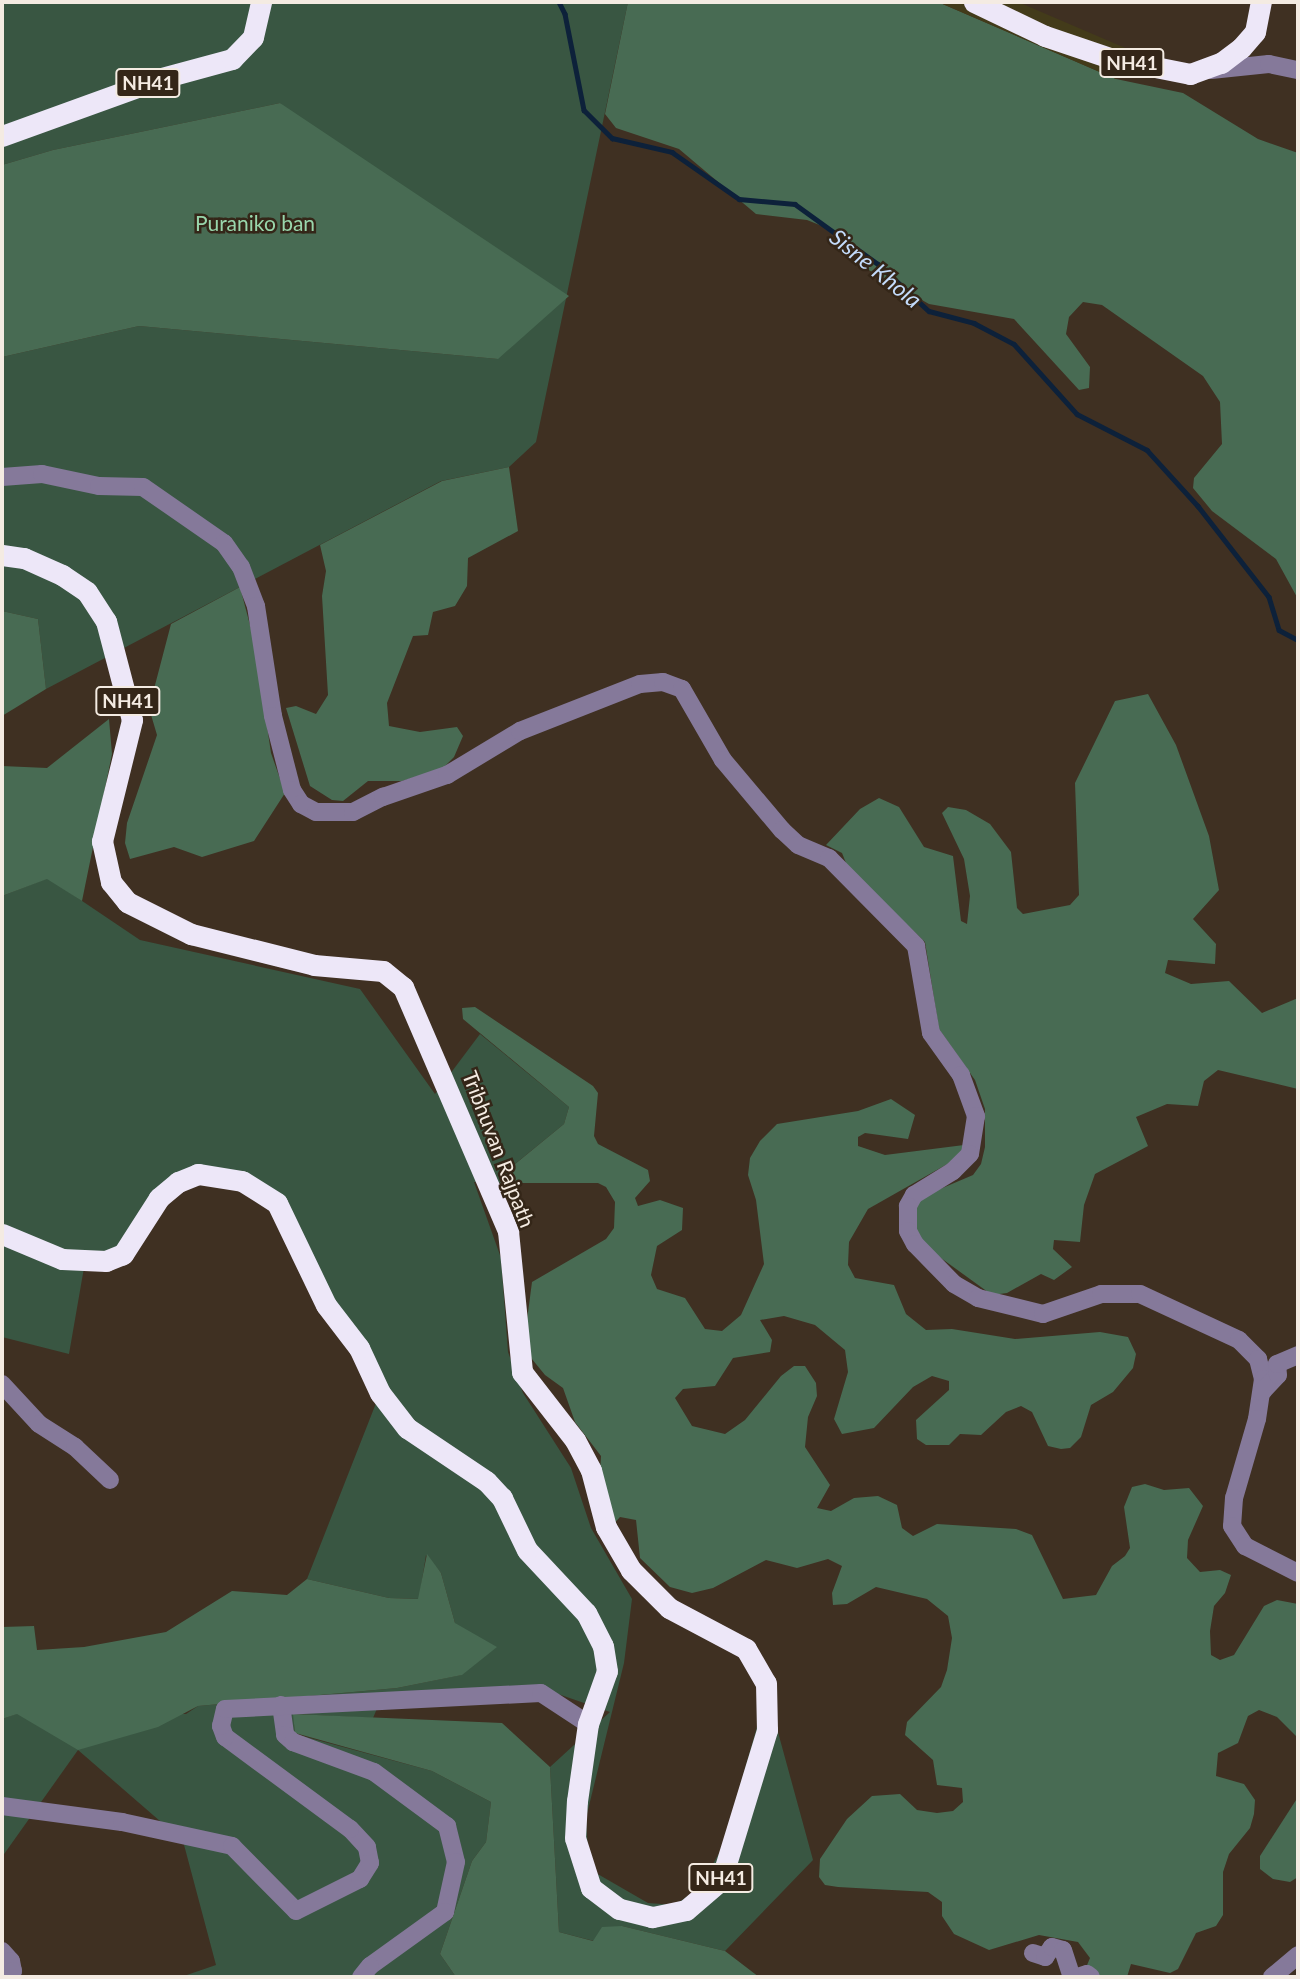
<!DOCTYPE html>
<style>
body{margin:0}
#map{position:relative;width:1300px;height:1979px;overflow:hidden;background:#3f3022;font-family:Lato,sans-serif}
div>[style]{position:absolute}
[style*='--x']{left:calc(var(--x)*1px);top:calc(var(--y)*1px);width:calc(var(--w)*1px);rotate:calc(var(--a)*1deg)}
.green>*{inset:0;background:#395642}
.forest>*{inset:0;background:#486b53}
.sand>*{inset:0;background:#433b1a}
.stream>*{height:4.5px;margin:-2.25px;padding:0 2.25px;transform-origin:2.25px;border-radius:2.25px;background:#0d213a}
.minor>*{height:18px;margin:-9px;padding:0 9px;transform-origin:9px;border-radius:9px;background:#85799a}
.highway>*{height:21px;margin:-10.5px;padding:0 10.5px;transform-origin:10.5px;border-radius:10.5px;background:#ede7f8}
span{translate:-50% -50%;white-space:nowrap;text-align:center;line-height:1.15;-webkit-text-stroke:5px #342618;paint-order:stroke}
.shield-label span{padding:2px 5px;background:#342618;border:2px solid;border-radius:5px;-webkit-text-stroke-width:0}
.shield-label{font-size:19px;color:#f4ebe2;font-weight:700}
.park-label{font-size:21px;color:#99d6ac}
.street-label{font-size:21px;color:#f4ebe2}
.water-label{font-size:23px;color:#c3dbfb;font-style:italic}
.frame{position:absolute;inset:0;border:4px solid #f4ebe2;pointer-events:none}
</style>
<div id="map">
<div class="green">
<div style="clip-path:polygon(2px 2px,628px 2px,536px 442px,509px 467px,441px 481px,46px 689px,38px 619px,2px 611px,2px 357px,139px 326px,498px 359px,280px 103px,53px 150px,2px 165px)"></div>
<div style="clip-path:polygon(48px 878px,140px 940px,360px 989px,435px 1094px,480px 1034px,569px 1107px,564px 1124px,510px 1168px,513px 1183px,474px 1182px,501px 1258px,508px 1352px,523px 1393px,571px 1468px,591px 1528px,632px 1599px,624px 1663px,586px 1818px,589px 1869px,648px 1903px,675px 1905px,700px 1887px,722px 1848px,767px 1692px,813px 1860px,725px 1951px,622px 1926px,594px 1941px,559px 1932px,550px 1767px,610px 1712px,535px 1686px,381px 1699px,373px 1718px,294px 1714px,295px 1734px,432px 1771px,491px 1802px,486px 1842px,472px 1861px,440px 1954px,456px 1977px,181px 1977px,216px 1965px,183px 1841px,78px 1750px,2px 1857px,2px 1719px,16px 1714px,186px 1714px,198px 1706px,397px 1688px,461px 1675px,455px 1623px,441px 1573px,426px 1555px,419px 1599px,389px 1598px,307px 1579px,380px 1393px,261px 1190px,178px 1182px,123px 1254px,85px 1262px,69px 1354px,2px 1337px,2px 896px)"></div>
</div>
<div class="forest">
<div style="clip-path:polygon(628px 2px,938px 2px,1116px 79px,1183px 93px,1258px 139px,1298px 153px,1298px 599px,1276px 559px,1212px 511px,1193px 488px,1194px 478px,1222px 444px,1220px 402px,1203px 376px,1102px 305px,1083px 302px,1069px 317px,1066px 334px,1090px 367px,1089px 388px,1079px 390px,1014px 319px,929px 304px,867px 269px,847px 236px,807px 220px,756px 214px,679px 149px,616px 128px,605px 114px)"></div>
<div style="clip-path:polygon(280px 103px,569px 296px,498px 359px,139px 326px,2px 357px,2px 165px,53px 150px)"></div>
<div style="clip-path:polygon(509px 467px,518px 531px,468px 558px,467px 586px,455px 606px,433px 612px,428px 635px,413px 636px,387px 703px,389px 726px,420px 732px,457px 727px,463px 736px,454px 757px,442px 769px,402px 781px,368px 781px,343px 801px,332px 800px,310px 786px,286px 708px,296px 706px,316px 714px,328px 695px,322px 596px,326px 571px,320px 545px,442px 481px)"></div>
<div style="clip-path:polygon(240px 587px,255px 644px,271px 753px,285px 793px,254px 841px,202px 857px,174px 847px,130px 859px,125px 843px,127px 823px,157px 735px,149px 708px,171px 624px)"></div>
<div style="clip-path:polygon(2px 611px,38px 619px,46px 689px,2px 716px)"></div>
<div style="clip-path:polygon(1148px 694px,1176px 745px,1209px 836px,1219px 890px,1193px 919px,1216px 944px,1215px 964px,1168px 960px,1165px 973px,1191px 984px,1229px 981px,1262px 1013px,1298px 998px,1298px 1089px,1218px 1070px,1204px 1081px,1198px 1106px,1167px 1104px,1136px 1117px,1148px 1146px,1095px 1174px,1084px 1205px,1080px 1242px,1054px 1240px,1053px 1249px,1072px 1267px,1054px 1280px,1041px 1274px,1007px 1293px,992px 1295px,934px 1253px,916px 1236px,911px 1221px,919px 1198px,973px 1175px,981px 1164px,985px 1147px,985px 1109px,975px 1080px,939px 1029px,925px 942px,848px 868px,842px 853px,826px 845px,860px 809px,879px 798px,899px 807px,924px 847px,953px 856px,961px 921px,967px 924px,970px 896px,964px 859px,942px 813px,948px 807px,966px 810px,990px 824px,1011px 852px,1017px 908px,1023px 914px,1070px 905px,1079px 895px,1075px 783px,1115px 701px)"></div>
<div style="clip-path:polygon(109px 719px,112px 754px,82px 901px,47px 879px,2px 896px,2px 766px,47px 768px)"></div>
<div style="clip-path:polygon(475px 1007px,593px 1086px,598px 1093px,594px 1136px,598px 1144px,648px 1170px,650px 1181px,635px 1198px,638px 1206px,660px 1200px,683px 1208px,682px 1230px,657px 1246px,651px 1275px,657px 1289px,685px 1298px,705px 1329px,722px 1331px,741px 1315px,764px 1264px,756px 1200px,748px 1175px,750px 1158px,760px 1141px,777px 1124px,858px 1111px,891px 1099px,915px 1115px,908px 1139px,865px 1133px,858px 1137px,858px 1146px,885px 1155px,964px 1145px,965px 1154px,868px 1209px,849px 1242px,848px 1265px,855px 1278px,894px 1285px,906px 1314px,926px 1330px,952px 1329px,1015px 1339px,1100px 1332px,1128px 1337px,1136px 1354px,1133px 1368px,1113px 1392px,1091px 1405px,1081px 1437px,1070px 1448px,1061px 1449px,1048px 1446px,1032px 1412px,1021px 1406px,1006px 1412px,981px 1435px,960px 1434px,949px 1445px,926px 1445px,917px 1439px,916px 1420px,949px 1390px,949px 1381px,932px 1376px,913px 1387px,874px 1428px,842px 1434px,834px 1419px,848px 1372px,845px 1350px,815px 1325px,784px 1316px,760px 1320px,772px 1340px,770px 1352px,733px 1358px,715px 1386px,683px 1389px,675px 1398px,692px 1426px,725px 1434px,745px 1420px,781px 1376px,794px 1366px,805px 1366px,816px 1383px,817px 1396px,808px 1417px,805px 1447px,830px 1485px,817px 1508px,831px 1511px,854px 1498px,878px 1496px,897px 1505px,902px 1528px,913px 1536px,937px 1524px,1016px 1529px,1032px 1535px,1063px 1599px,1096px 1595px,1112px 1566px,1125px 1556px,1130px 1548px,1124px 1507px,1132px 1487px,1145px 1484px,1164px 1490px,1189px 1488px,1203px 1506px,1188px 1540px,1187px 1558px,1200px 1572px,1220px 1570px,1231px 1575px,1225px 1593px,1214px 1606px,1210px 1631px,1211px 1655px,1220px 1660px,1234px 1655px,1264px 1606px,1277px 1600px,1298px 1604px,1298px 1738px,1277px 1717px,1259px 1710px,1248px 1716px,1238px 1743px,1218px 1753px,1216px 1776px,1244px 1784px,1255px 1800px,1254px 1814px,1250px 1828px,1229px 1854px,1223px 1872px,1223px 1915px,1216px 1926px,1196px 1933px,1178px 1969px,1170px 1973px,1131px 1964px,1127px 1977px,1082px 1977px,1090px 1958px,1078px 1942px,1039px 1935px,989px 1950px,954px 1934px,942px 1916px,942px 1902px,928px 1892px,838px 1887px,825px 1885px,819px 1877px,820px 1859px,847px 1819px,872px 1796px,900px 1794px,917px 1810px,937px 1813px,953px 1811px,963px 1802px,962px 1788px,937px 1785px,933px 1760px,905px 1735px,907px 1722px,941px 1687px,947px 1670px,952px 1638px,948px 1616px,927px 1599px,876px 1587px,847px 1604px,833px 1605px,832px 1593px,842px 1566px,828px 1559px,797px 1568px,766px 1560px,713px 1588px,692px 1593px,670px 1587px,640px 1558px,636px 1520px,620px 1517px,611px 1527px,600px 1474px,601px 1456px,575px 1422px,563px 1388px,545px 1375px,527px 1353px,527px 1320px,532px 1282px,606px 1239px,614px 1228px,615px 1202px,606px 1187px,598px 1183px,513px 1183px,509px 1169px,564px 1124px,569px 1107px,463px 1019px,462px 1008px)"></div>
<div style="clip-path:polygon(427px 1554px,441px 1573px,455px 1623px,497px 1647px,462px 1675px,397px 1688px,198px 1706px,158px 1727px,78px 1750px,17px 1714px,2px 1719px,2px 1627px,34px 1626px,37px 1650px,84px 1647px,166px 1632px,232px 1591px,287px 1595px,307px 1579px,389px 1598px,418px 1599px)"></div>
<div style="clip-path:polygon(293px 1714px,502px 1723px,550px 1767px,559px 1932px,593px 1941px,602px 1927px,622px 1926px,725px 1951px,759px 1977px,456px 1977px,440px 1954px,472px 1861px,486px 1842px,491px 1802px,432px 1771px,295px 1733px)"></div>
<div style="clip-path:polygon(1298px 1797px,1298px 1877px,1290px 1882px,1273px 1879px,1260px 1869px,1260px 1856px)"></div>
</div>
<div class="sand">
<div style="clip-path:polygon(938px 2px,1018px 2px,1130px 50px,1116px 79px)"></div>
</div>
<div class="stream">
<div style="--x:559;--y:2;--w:13;--a:63"></div>
<div style="--x:565;--y:14;--w:98;--a:78.8"></div>
<div style="--x:584;--y:110;--w:40;--a:45"></div>
<div style="--x:612;--y:138;--w:62;--a:13.1"></div>
<div style="--x:672;--y:152;--w:82;--a:35"></div>
<div style="--x:739;--y:199;--w:56;--a:5.1"></div>
<div style="--x:795;--y:204;--w:102;--a:35.9"></div>
<div style="--x:878;--y:264;--w:69;--a:42.7"></div>
<div style="--x:929;--y:311;--w:47;--a:14.9"></div>
<div style="--x:974;--y:323;--w:45;--a:27.7"></div>
<div style="--x:1014;--y:344;--w:94;--a:48"></div>
<div style="--x:1077;--y:414;--w:79;--a:27.2"></div>
<div style="--x:1147;--y:450;--w:76;--a:47.7"></div>
<div style="--x:1198;--y:506;--w:115;--a:52"></div>
<div style="--x:1269;--y:597;--w:34;--a:73"></div>
<div style="--x:1279;--y:630;--w:21;--a:28"></div>
</div>
<div class="minor">
<div style="--x:1211;--y:70;--w:58;--a:-5.9"></div>
<div style="--x:1269;--y:64;--w:30;--a:12"></div>
<div style="--x:2;--y:477;--w:40;--a:-4.3"></div>
<div style="--x:42;--y:474;--w:58;--a:11.9"></div>
<div style="--x:99;--y:486;--w:44;--a:1.3"></div>
<div style="--x:143;--y:487;--w:98;--a:34.7"></div>
<div style="--x:224;--y:543;--w:29;--a:55"></div>
<div style="--x:241;--y:567;--w:42;--a:69"></div>
<div style="--x:256;--y:606;--w:111;--a:81.2"></div>
<div style="--x:273;--y:716;--w:76;--a:75.6"></div>
<div style="--x:292;--y:790;--w:17;--a:57"></div>
<div style="--x:301;--y:804;--w:17;--a:28"></div>
<div style="--x:316;--y:812;--w:37;--a:0"></div>
<div style="--x:353;--y:812;--w:34;--a:-27"></div>
<div style="--x:383;--y:797;--w:68;--a:-19"></div>
<div style="--x:447;--y:775;--w:85;--a:-31.1"></div>
<div style="--x:520;--y:731;--w:129;--a:-21.4"></div>
<div style="--x:640;--y:684;--w:23;--a:-5"></div>
<div style="--x:663;--y:682;--w:20;--a:20"></div>
<div style="--x:682;--y:689;--w:82;--a:60"></div>
<div style="--x:723;--y:760;--w:92;--a:49.9"></div>
<div style="--x:782;--y:830;--w:22;--a:43"></div>
<div style="--x:798;--y:845;--w:34;--a:23"></div>
<div style="--x:829;--y:858;--w:124;--a:45.3"></div>
<div style="--x:916;--y:946;--w:88;--a:80.2"></div>
<div style="--x:931;--y:1033;--w:52;--a:54.5"></div>
<div style="--x:961;--y:1075;--w:44;--a:69.9"></div>
<div style="--x:976;--y:1116;--w:38;--a:99"></div>
<div style="--x:970;--y:1154;--w:24;--a:135"></div>
<div style="--x:953;--y:1171;--w:46;--a:148.4"></div>
<div style="--x:914;--y:1195;--w:13;--a:119"></div>
<div style="--x:908;--y:1206;--w:25;--a:90"></div>
<div style="--x:908;--y:1231;--w:15;--a:62"></div>
<div style="--x:915;--y:1244;--w:56;--a:45.7"></div>
<div style="--x:954;--y:1284;--w:28;--a:30"></div>
<div style="--x:978;--y:1298;--w:67;--a:13.8"></div>
<div style="--x:1043;--y:1314;--w:61;--a:-19"></div>
<div style="--x:1101;--y:1294;--w:39;--a:0"></div>
<div style="--x:1140;--y:1294;--w:109;--a:24.9"></div>
<div style="--x:1239;--y:1340;--w:27;--a:45"></div>
<div style="--x:1258;--y:1359;--w:21;--a:76"></div>
<div style="--x:1263;--y:1379;--w:40;--a:98.5"></div>
<div style="--x:1257;--y:1419;--w:82;--a:106.2"></div>
<div style="--x:1234;--y:1498;--w:28;--a:94"></div>
<div style="--x:1232;--y:1526;--w:24;--a:57"></div>
<div style="--x:1245;--y:1546;--w:59;--a:27"></div>
<div style="--x:2;--y:1384;--w:54;--a:47.2"></div>
<div style="--x:39;--y:1424;--w:43;--a:32.6"></div>
<div style="--x:75;--y:1447;--w:48;--a:43.3"></div>
<div style="--x:1262;--y:1392;--w:23;--a:-47"></div>
<div style="--x:1278;--y:1375;--w:11;--a:-95"></div>
<div style="--x:1277;--y:1364;--w:23;--a:-23"></div>
<div style="--x:281;--y:1705;--w:30;--a:82"></div>
<div style="--x:285;--y:1735;--w:11;--a:41"></div>
<div style="--x:293;--y:1742;--w:86;--a:20.3"></div>
<div style="--x:374;--y:1772;--w:91;--a:36.5"></div>
<div style="--x:447;--y:1826;--w:37;--a:76"></div>
<div style="--x:456;--y:1862;--w:51;--a:102.4"></div>
<div style="--x:445;--y:1912;--w:92;--a:144.2"></div>
<div style="--x:370;--y:1966;--w:14;--a:129"></div>
<div style="--x:2;--y:1806;--w:121;--a:7.6"></div>
<div style="--x:122;--y:1822;--w:113;--a:12.3"></div>
<div style="--x:232;--y:1846;--w:91;--a:45.4"></div>
<div style="--x:296;--y:1911;--w:72;--a:-26.6"></div>
<div style="--x:360;--y:1879;--w:19;--a:-58"></div>
<div style="--x:370;--y:1863;--w:16;--a:-101"></div>
<div style="--x:367;--y:1847;--w:25;--a:-133"></div>
<div style="--x:350;--y:1829;--w:155;--a:-143.6"></div>
<div style="--x:225;--y:1737;--w:12;--a:-110"></div>
<div style="--x:221;--y:1726;--w:17;--a:-77"></div>
<div style="--x:225;--y:1709;--w:316;--a:-2.9"></div>
<div style="--x:541;--y:1693;--w:56;--a:33.4"></div>
<div style="--x:2;--y:1951;--w:13;--a:48"></div>
<div style="--x:11;--y:1961;--w:10;--a:79"></div>
<div style="--x:13;--y:1971;--w:8;--a:130"></div>
<div style="--x:1033;--y:1953;--w:13;--a:18"></div>
<div style="--x:1045;--y:1957;--w:12;--a:-55"></div>
<div style="--x:1052;--y:1947;--w:11;--a:15"></div>
<div style="--x:1063;--y:1950;--w:28;--a:72"></div>
<div style="--x:1077;--y:1977;--w:10;--a:-17"></div>
<div style="--x:1087;--y:1974;--w:5;--a:37"></div>
<div style="--x:1272;--y:1977;--w:34;--a:-40"></div>
</div>
<div class="highway">
<div style="--x:974;--y:2;--w:79;--a:25.6"></div>
<div style="--x:1045;--y:36;--w:69;--a:18.7"></div>
<div style="--x:1110;--y:58;--w:82;--a:11.3"></div>
<div style="--x:1190;--y:74;--w:33;--a:-20"></div>
<div style="--x:1221;--y:63;--w:25;--a:-37"></div>
<div style="--x:1241;--y:48;--w:21;--a:-49"></div>
<div style="--x:1255;--y:32;--w:31;--a:-79"></div>
<div style="--x:2;--y:136;--w:170;--a:-19.9"></div>
<div style="--x:162;--y:78;--w:73;--a:-15.2"></div>
<div style="--x:232;--y:59;--w:30;--a:-46"></div>
<div style="--x:253;--y:37;--w:36;--a:-77"></div>
<div style="--x:2;--y:555;--w:22;--a:8"></div>
<div style="--x:24;--y:558;--w:42;--a:24.1"></div>
<div style="--x:62;--y:575;--w:30;--a:34"></div>
<div style="--x:87;--y:592;--w:35;--a:57"></div>
<div style="--x:106;--y:621;--w:102;--a:75.3"></div>
<div style="--x:132;--y:720;--w:125;--a:103.9"></div>
<div style="--x:102;--y:841;--w:42;--a:77.6"></div>
<div style="--x:111;--y:882;--w:26;--a:51"></div>
<div style="--x:127;--y:902;--w:72;--a:26.6"></div>
<div style="--x:191;--y:934;--w:127;--a:14.1"></div>
<div style="--x:314;--y:965;--w:69;--a:5"></div>
<div style="--x:383;--y:971;--w:26;--a:39"></div>
<div style="--x:403;--y:987;--w:266;--a:66.7"></div>
<div style="--x:508;--y:1231;--w:142;--a:84.3"></div>
<div style="--x:522;--y:1372;--w:86;--a:52.1"></div>
<div style="--x:575;--y:1440;--w:34;--a:62"></div>
<div style="--x:591;--y:1470;--w:59;--a:75.3"></div>
<div style="--x:606;--y:1527;--w:50;--a:59.8"></div>
<div style="--x:631;--y:1570;--w:54;--a:45"></div>
<div style="--x:669;--y:1608;--w:87;--a:28"></div>
<div style="--x:746;--y:1649;--w:39;--a:60"></div>
<div style="--x:766;--y:1683;--w:47;--a:88.8"></div>
<div style="--x:767;--y:1730;--w:157;--a:107"></div>
<div style="--x:721;--y:1880;--w:46;--a:139.4"></div>
<div style="--x:686;--y:1910;--w:35;--a:168"></div>
<div style="--x:652;--y:1917;--w:34;--a:-166"></div>
<div style="--x:619;--y:1909;--w:35;--a:-143"></div>
<div style="--x:591;--y:1888;--w:52;--a:-107.7"></div>
<div style="--x:575;--y:1838;--w:37;--a:-87"></div>
<div style="--x:577;--y:1801;--w:78;--a:-81.9"></div>
<div style="--x:588;--y:1724;--w:56;--a:-70.3"></div>
<div style="--x:607;--y:1671;--w:25;--a:-99"></div>
<div style="--x:603;--y:1646;--w:37;--a:-117"></div>
<div style="--x:586;--y:1613;--w:86;--a:-133.1"></div>
<div style="--x:527;--y:1550;--w:58;--a:-115.7"></div>
<div style="--x:502;--y:1498;--w:23;--a:-133"></div>
<div style="--x:486;--y:1481;--w:95;--a:-146.1"></div>
<div style="--x:407;--y:1428;--w:44;--a:-127.6"></div>
<div style="--x:380;--y:1393;--w:50;--a:-115"></div>
<div style="--x:359;--y:1348;--w:54;--a:-127.5"></div>
<div style="--x:326;--y:1305;--w:113;--a:-115.7"></div>
<div style="--x:277;--y:1203;--w:41;--a:-147.8"></div>
<div style="--x:242;--y:1181;--w:45;--a:-171"></div>
<div style="--x:198;--y:1174;--w:22;--a:158"></div>
<div style="--x:178;--y:1182;--w:25;--a:140"></div>
<div style="--x:159;--y:1198;--w:67;--a:122.7"></div>
<div style="--x:123;--y:1254;--w:18;--a:158"></div>
<div style="--x:106;--y:1261;--w:44;--a:-177.4"></div>
<div style="--x:62;--y:1259;--w:65;--a:-157.4"></div>
</div>
<div class="shield-label">
<span style="left:1132px;top:63px">NH41</span>
<span style="left:148px;top:83px">NH41</span>
<span style="left:128px;top:701px">NH41</span>
<span style="left:721px;top:1878px">NH41</span>
</div>
<div class="park-label">
<span style="left:255px;top:223px">Puraniko ban</span>
</div>
<div class="street-label">
<span style="left:499px;top:1149px;rotate:69deg">Tribhuvan Rajpath</span>
</div>
<div class="water-label">
<span style="left:876px;top:268px;rotate:39deg">Sisne Khola</span>
</div>
<div class="frame"></div>
</div>
